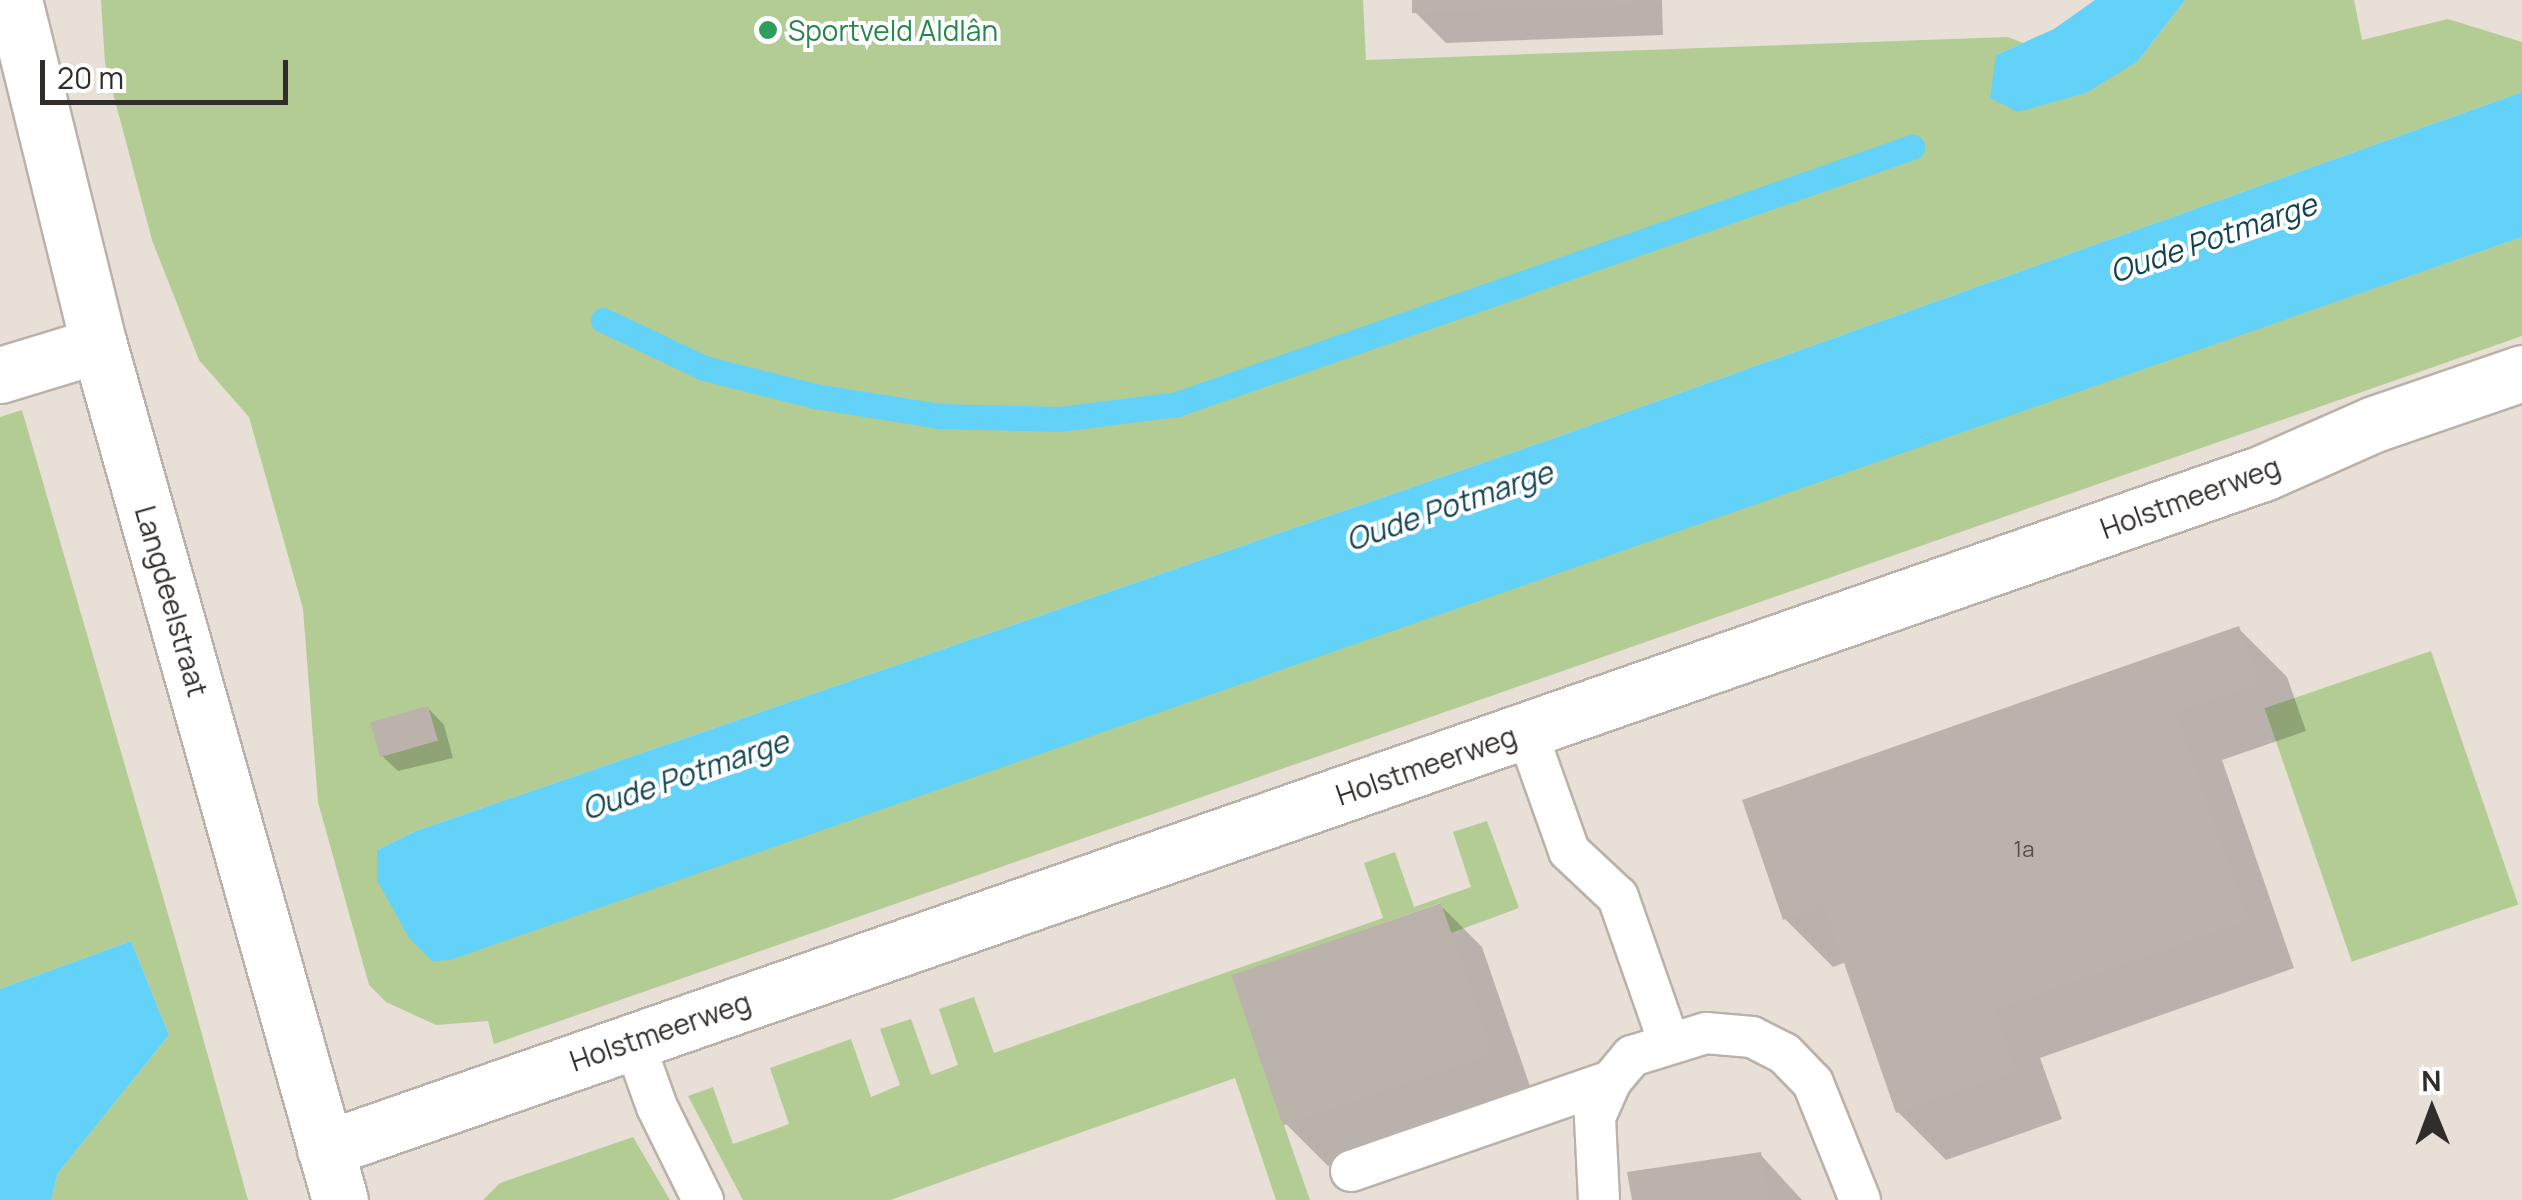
<!DOCTYPE html>
<meta charset="utf-8">
<style>
body{margin:0}
#map{position:relative;width:2522px;height:1200px;overflow:hidden;background:#e8dfd7;font-family:Manrope,sans-serif}
div>[style]{position:absolute}
[style*='--x']{left:calc(var(--x)*1px);top:calc(var(--y)*1px);width:calc(var(--w)*1px);rotate:calc(var(--a)*1deg)}
.green>*{inset:0;background:#b3cc94;transform-origin:0 0}
.water>*{inset:0;background:#63d2f8}
.shadow>*{inset:0;background:#0003}
.stream>*{height:25px;margin:-12.5px;padding:0 12.5px;transform-origin:12.5px;border-radius:12.5px;background:#63d2f8}
.building>*{inset:0;background:#bbb2ab;transform-origin:0 0}
.roads{filter:drop-shadow(2px 0 #bab2aa) drop-shadow(-2px 0 #bab2aa) drop-shadow(0 2px #bab2aa) drop-shadow(0 -2px #bab2aa)}
.lane>*{height:40px;margin:-20px;padding:0 20px;transform-origin:20px;border-radius:20px;background:#fff}
.street>*{height:55px;margin:-27.5px;padding:0 27.5px;transform-origin:27.5px;border-radius:27.5px;background:#fff}
.secondary>*{height:55px;margin:-27.5px;padding:0 27.5px;transform-origin:27.5px;border-radius:27.5px;background:#fff}
.dots>*{width:28px;height:28px;translate:-50% -50%;box-sizing:border-box;border:5px solid #fff;border-radius:50%}
span{translate:-50% -50%;white-space:nowrap;text-align:center;line-height:1.15;-webkit-text-stroke:8px #fff;paint-order:stroke}
.number-label{font-size:22px;color:#544e4b}
.number-label span{-webkit-text-stroke-width:0}
.leisure-label{font-size:28px;color:#27864d}
.left{translate:0 -50%;text-align:left}
.street-label{font-size:28px;color:#312d2b}
.water-label{font-size:30px;color:#124353;font-style:italic}
.north{position:absolute;left:2382px;top:1060px;width:100px;height:100px;-webkit-text-stroke:8px #fff;paint-order:stroke;rotate:359deg;font-size:28px;font-weight:700;line-height:40px;text-align:center;color:#312d2b}
.north::after{content:'';display:block;margin:auto;width:35px;height:45px;background:#312d2b;clip-path:polygon(50% 0,100% 100%,50% 72%,0 100%)}
.scale{position:absolute;left:40px;top:60px;width:248px;height:45px;box-sizing:border-box;border:5px solid #312d2b;border-top:0;padding-left:12px;font-size:30px;line-height:35px;white-space:nowrap;color:#312d2b;-webkit-text-stroke:8px #fff;paint-order:stroke}
</style>
<div id="map">
<div class="green">
<div style="clip-path:polygon(101px 0,1363px 0,1366px 60px,2008px 37px,2023px 43px,1996px 55px,2138px 61px,2185px 0,2354px 0,2362px 40px,2448px 19px,2522px 42px,2522px 92px,1546px 441px,416px 831px,377px 850px,432px 961px,2522px 237px,2522px 336px,494px 1044px,488px 1021px,436px 1025px,386px 1002px,369px 985px,318px 802px,303px 609px,249px 417px,199px 360px,152px 240px,105px 63px)"></div>
<div style="clip-path:polygon(22px 410px,183px 966px,248px 1200px,51px 1200px,58px 1173px,169px 1035px,131px 941px,0 989px,0 417px)"></div>
<div style="left:2431px;top:651px;width:268px;height:176px;rotate:71deg"></div>
<div style="clip-path:polygon(1487px 821px,1519px 908px,1451px 933px,1440px 903px,1232px 976px,1310px 1200px,1276px 1200px,1235px 1078px,890px 1200px,743px 1200px,688px 1096px,713px 1087px,733px 1144px,789px 1124px,770px 1068px,851px 1039px,871px 1097px,900px 1085px,880px 1029px,911px 1019px,931px 1075px,958px 1065px,939px 1009px,974px 997px,994px 1053px,1383px 918px,1364px 863px,1395px 852px,1414px 907px,1471px 887px,1453px 832px)"></div>
<div style="clip-path:polygon(633px 1137px,670px 1200px,483px 1200px,500px 1183px)"></div>
</div>
<div class="water">
<div style="clip-path:polygon(2095px 0,2185px 0,2138px 61px,2086px 93px,2018px 112px,1990px 98px,1996px 55px,2054px 29px)"></div>
<div style="clip-path:polygon(2522px 92px,2522px 237px,450px 960px,432px 961px,409px 938px,377px 880px,377px 850px,416px 831px,1546px 441px)"></div>
<div style="clip-path:polygon(131px 941px,169px 1035px,58px 1173px,51px 1200px,0 1200px,0 989px)"></div>
</div>
<div class="shadow">
<div style="clip-path:polygon(1414px 0,1662px 0,1663px 35px,1446px 43px,1415px 12px)"></div>
<div style="clip-path:polygon(2239px 629px,2287px 677px,2306px 731px,2222px 760px,2294px 968px,2040px 1058px,2062px 1119px,1946px 1160px,1898px 1112px,1846px 962px,1833px 967px,1785px 919px)"></div>
<div style="clip-path:polygon(428px 708px,444px 725px,453px 758px,398px 771px,381px 755px)"></div>
<div style="clip-path:polygon(1440px 905px,1482px 947px,1533px 1095px,1328px 1166px,1286px 1124px)"></div>
<div style="clip-path:polygon(1760px 1154px,1802px 1200px,1634px 1200px)"></div>
</div>
<div class="stream">
<div style="--x:603;--y:320;--w:112;--a:25.4"></div>
<div style="--x:704;--y:368;--w:114;--a:14.2"></div>
<div style="--x:815;--y:396;--w:127;--a:9.1"></div>
<div style="--x:940;--y:416;--w:119;--a:1.4"></div>
<div style="--x:1059;--y:419;--w:119;--a:-7.2"></div>
<div style="--x:1177;--y:404;--w:779;--a:-19.27"></div>
</div>
<div class="building">
<div style="clip-path:polygon(1412px 0,1632px 0,1633px 5px,1412px 13px)"></div>
<div style="clip-path:polygon(2239px 626px,2260px 683px,2175px 712px,2248px 920px,1994px 1010px,2016px 1071px,1896px 1113px,1824px 905px,1783px 920px,1742px 800px)"></div>
<div style="left:428px;top:706px;width:36px;height:60px;rotate:74deg"></div>
<div style="left:1441px;top:903px;width:159px;height:222px;rotate:71deg"></div>
<div style="clip-path:polygon(1761px 1152px,1768px 1200px,1632px 1200px,1627px 1172px)"></div>
</div>
<div class="roads">
<div class="lane">
<div style="--x:1526;--y:730;--w:128;--a:70.4"></div>
<div style="--x:1569;--y:851;--w:67;--a:43.2"></div>
<div style="--x:1618;--y:897;--w:151;--a:70.7"></div>
<div style="--x:633;--y:1040;--w:71;--a:70.3"></div>
<div style="--x:657;--y:1107;--w:104;--a:63.7"></div>
<div style="--x:1351;--y:1171;--w:275;--a:-19.1"></div>
<div style="--x:1599;--y:1200;--w:83;--a:-92.8"></div>
<div style="--x:1595;--y:1117;--w:39;--a:-66"></div>
<div style="--x:1611;--y:1081;--w:33;--a:-50"></div>
<div style="--x:1632;--y:1056;--w:77;--a:-17.3"></div>
<div style="--x:1706;--y:1033;--w:46;--a:5"></div>
<div style="--x:1752;--y:1037;--w:36;--a:27"></div>
<div style="--x:1784;--y:1053;--w:42;--a:46"></div>
<div style="--x:1813;--y:1083;--w:126;--a:68.1"></div>
</div>
<div class="street">
<div style="--x:0;--y:375;--w:103;--a:-16.9"></div>
<div style="--x:325;--y:1149;--w:2053;--a:-19.23"></div>
<div style="--x:2263;--y:473;--w:121;--a:-23.8"></div>
<div style="--x:2374;--y:424;--w:157;--a:-19"></div>
</div>
<div class="secondary">
<div style="--x:14;--y:0;--w:355;--a:76.2"></div>
<div style="--x:99;--y:345;--w:888;--a:74.26"></div>
</div>
</div>
<div class="dots">
<div style="left:768px;top:30px;background:#2e9e5b"></div>
</div>
<div class="number-label">
<span style="left:2024px;top:850px">1a</span>
</div>
<div class="leisure-label">
<span class="left" style="left:788px;top:30px">Sportveld Aldlân</span>
</div>
<div class="street-label">
<span style="left:2190px;top:497px;rotate:-20deg">Holstmeerweg</span>
<span style="left:172px;top:601px;rotate:74deg">Langdeelstraat</span>
<span style="left:1426px;top:765px;rotate:-19deg">Holstmeerweg</span>
<span style="left:660px;top:1031px;rotate:-19deg">Holstmeerweg</span>
</div>
<div class="water-label">
<span style="left:2213px;top:238px;rotate:-19deg">Oude Potmarge</span>
<span style="left:1449px;top:506px;rotate:-19deg">Oude Potmarge</span>
<span style="left:685px;top:775px;rotate:-19deg">Oude Potmarge</span>
</div>
<div class="north">N</div>
<div class="scale">20 m</div>
</div>
